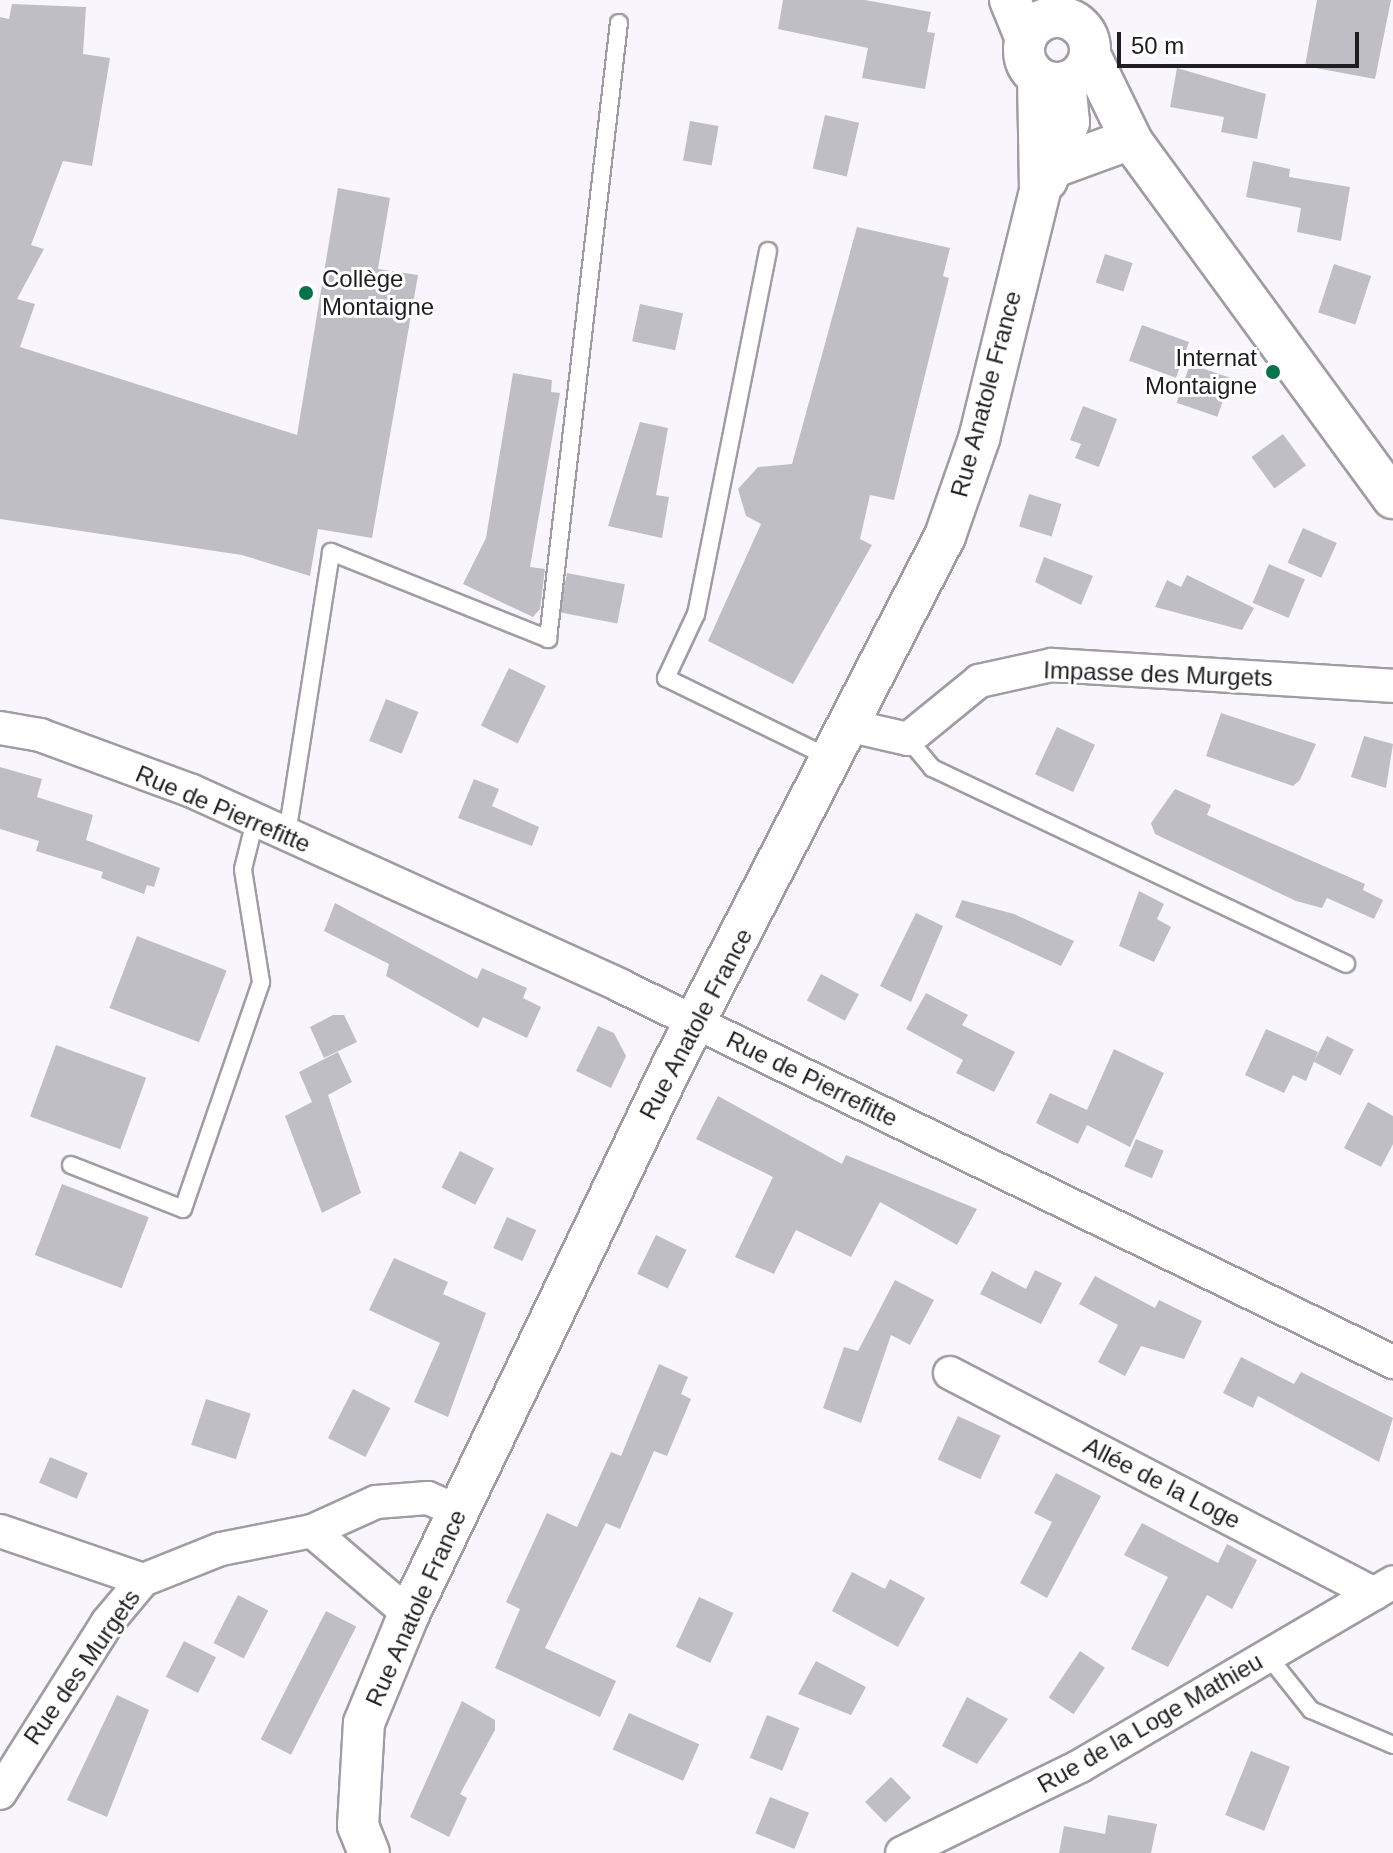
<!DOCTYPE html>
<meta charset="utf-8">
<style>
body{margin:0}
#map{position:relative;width:1393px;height:1853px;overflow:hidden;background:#f8f5fd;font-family:Helvetica,sans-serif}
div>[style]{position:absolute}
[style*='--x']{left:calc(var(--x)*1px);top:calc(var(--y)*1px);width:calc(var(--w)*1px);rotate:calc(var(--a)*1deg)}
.building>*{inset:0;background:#c0bec5;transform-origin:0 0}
.roads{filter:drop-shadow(2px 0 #9f9ca4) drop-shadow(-2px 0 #9f9ca4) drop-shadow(0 2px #9f9ca4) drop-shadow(0 -2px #9f9ca4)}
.service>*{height:16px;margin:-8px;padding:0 8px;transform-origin:8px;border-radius:8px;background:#fff}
.minor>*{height:32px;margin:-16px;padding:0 16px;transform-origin:16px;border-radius:16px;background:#fff}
.tertiary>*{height:40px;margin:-20px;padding:0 20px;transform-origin:20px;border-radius:20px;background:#fff}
.tertiary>.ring{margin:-20px;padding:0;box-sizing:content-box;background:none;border:40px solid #fff;border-radius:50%}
.dots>*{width:22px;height:22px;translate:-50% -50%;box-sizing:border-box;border:4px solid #fff;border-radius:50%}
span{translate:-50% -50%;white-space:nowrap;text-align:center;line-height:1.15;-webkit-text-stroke:6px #fff;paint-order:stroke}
.poi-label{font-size:24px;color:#1f1e21}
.left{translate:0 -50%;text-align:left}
.right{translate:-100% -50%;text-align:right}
.street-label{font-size:24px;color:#1f1e21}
.scale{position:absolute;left:1117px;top:32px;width:242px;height:36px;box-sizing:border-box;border:4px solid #1f1e21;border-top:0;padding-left:10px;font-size:24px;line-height:28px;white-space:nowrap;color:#1f1e21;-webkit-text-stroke:6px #fff;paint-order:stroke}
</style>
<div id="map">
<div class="building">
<div style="clip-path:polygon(783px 0,865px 0,931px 12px,927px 32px,935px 33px,925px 89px,862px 78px,868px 48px,778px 29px)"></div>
<div style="clip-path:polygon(1317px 0,1391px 0,1375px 79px,1305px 66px)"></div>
<div style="clip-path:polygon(12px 4px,86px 7px,83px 54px,110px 58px,92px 166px,63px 161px,31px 245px,44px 249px,17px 299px,35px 304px,20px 347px,297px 435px,338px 188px,390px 198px,378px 269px,418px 275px,372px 538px,318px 529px,310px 576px,242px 555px,0 519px,0 17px,9px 19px)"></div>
<div style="clip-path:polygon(1177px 68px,1266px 94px,1257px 139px,1221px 132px,1224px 117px,1170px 107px)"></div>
<div style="left:825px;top:115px;width:35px;height:55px;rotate:13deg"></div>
<div style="left:690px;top:121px;width:29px;height:40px;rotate:10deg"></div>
<div style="clip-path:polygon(1253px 161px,1290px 169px,1289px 177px,1350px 187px,1341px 241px,1297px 232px,1301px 208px,1246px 197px)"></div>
<div style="clip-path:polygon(857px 227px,950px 248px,943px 276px,949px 278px,894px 500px,870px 495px,860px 539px,872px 545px,793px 684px,708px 641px,761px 524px,746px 516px,738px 489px,758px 467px,792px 464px)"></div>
<div style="left:1105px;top:254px;width:29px;height:30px;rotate:18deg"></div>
<div style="left:1334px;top:264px;width:39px;height:51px;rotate:18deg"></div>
<div style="left:640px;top:304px;width:44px;height:38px;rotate:12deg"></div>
<div style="left:1142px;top:325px;width:50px;height:38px;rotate:20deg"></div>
<div style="left:1190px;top:364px;width:43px;height:41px;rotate:19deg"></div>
<div style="clip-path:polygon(513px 373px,552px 380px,551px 392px,560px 393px,530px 567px,545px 569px,540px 609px,533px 617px,463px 584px,486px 538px)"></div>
<div style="clip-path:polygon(1083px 406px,1117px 419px,1099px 467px,1075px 458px,1081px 444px,1070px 440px)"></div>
<div style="clip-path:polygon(640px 422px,668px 428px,656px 495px,669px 497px,662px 538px,608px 526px)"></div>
<div style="left:1283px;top:434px;width:39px;height:39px;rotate:54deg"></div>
<div style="left:1029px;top:494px;width:34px;height:34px;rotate:17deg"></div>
<div style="left:1303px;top:528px;width:37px;height:38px;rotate:24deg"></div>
<div style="clip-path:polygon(1044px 557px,1093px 576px,1081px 605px,1035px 582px)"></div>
<div style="left:1269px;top:564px;width:39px;height:42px;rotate:23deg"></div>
<div style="left:567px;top:573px;width:59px;height:40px;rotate:11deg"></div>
<div style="clip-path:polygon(1187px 575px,1254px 608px,1242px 630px,1155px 607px,1167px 580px,1181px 587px)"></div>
<div style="left:509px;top:668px;width:41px;height:64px;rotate:26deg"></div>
<div style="left:386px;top:699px;width:35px;height:45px;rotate:22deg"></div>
<div style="clip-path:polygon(1221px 713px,1316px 744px,1300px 780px,1293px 786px,1206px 756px)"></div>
<div style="left:1057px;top:727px;width:42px;height:52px;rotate:25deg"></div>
<div style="clip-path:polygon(1364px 736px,1393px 744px,1386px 788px,1351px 777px)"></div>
<div style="clip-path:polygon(0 767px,42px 779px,37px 797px,93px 815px,86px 840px,160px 868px,154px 887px,147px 885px,144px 894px,101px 878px,103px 872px,36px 851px,39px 841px,0 829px)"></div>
<div style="clip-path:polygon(474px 779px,499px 789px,492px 806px,539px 827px,532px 846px,458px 818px)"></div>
<div style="clip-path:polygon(1175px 789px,1211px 805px,1207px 815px,1365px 884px,1363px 890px,1383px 900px,1374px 919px,1327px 898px,1322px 908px,1296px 901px,1155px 834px,1151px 823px)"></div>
<div style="clip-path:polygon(1139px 891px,1164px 904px,1157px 919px,1171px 927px,1154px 962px,1119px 946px)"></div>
<div style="clip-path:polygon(962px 900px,1014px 914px,1074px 941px,1061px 966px,955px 917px)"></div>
<div style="clip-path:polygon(335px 903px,477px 979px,482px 968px,527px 988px,523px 998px,541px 1007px,527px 1038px,483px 1017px,478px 1028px,386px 976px,389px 964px,324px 931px)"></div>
<div style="clip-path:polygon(916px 913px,943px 926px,911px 1002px,880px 986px)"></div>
<div style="left:137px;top:936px;width:96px;height:77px;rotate:21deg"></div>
<div style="left:821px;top:974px;width:43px;height:30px;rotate:28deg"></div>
<div style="clip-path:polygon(926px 993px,968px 1015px,962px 1025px,1015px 1052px,994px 1092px,956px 1073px,963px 1060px,906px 1029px)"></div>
<div style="clip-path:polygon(333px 1015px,344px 1015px,357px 1042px,324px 1058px,310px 1027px)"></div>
<div style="clip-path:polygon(598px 1026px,614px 1033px,626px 1056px,611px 1088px,576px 1071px)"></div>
<div style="clip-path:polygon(1266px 1029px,1318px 1052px,1306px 1081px,1293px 1075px,1284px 1093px,1245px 1075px)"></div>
<div style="left:1327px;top:1036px;width:30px;height:29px;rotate:27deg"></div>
<div style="left:56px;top:1045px;width:96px;height:76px;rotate:20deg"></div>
<div style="clip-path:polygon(1114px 1049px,1164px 1073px,1130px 1147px,1087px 1125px,1078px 1144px,1036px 1123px,1050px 1093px,1087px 1110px)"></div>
<div style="clip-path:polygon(338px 1052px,352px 1082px,328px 1095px,361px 1193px,322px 1213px,285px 1116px,312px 1102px,299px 1072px)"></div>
<div style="clip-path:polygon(718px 1096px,842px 1164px,846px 1155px,977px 1209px,957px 1245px,880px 1202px,851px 1257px,796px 1230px,774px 1274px,735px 1257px,773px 1177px,696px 1139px)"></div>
<div style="clip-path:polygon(1368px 1102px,1393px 1116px,1393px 1144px,1381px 1167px,1344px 1148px)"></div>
<div style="left:1136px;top:1139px;width:30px;height:30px;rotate:23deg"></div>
<div style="left:460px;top:1151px;width:38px;height:41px;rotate:27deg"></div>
<div style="left:62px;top:1184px;width:93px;height:76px;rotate:21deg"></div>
<div style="left:507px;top:1217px;width:32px;height:34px;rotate:24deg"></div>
<div style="left:656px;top:1235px;width:34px;height:43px;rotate:26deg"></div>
<div style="clip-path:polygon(394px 1258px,448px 1282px,443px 1294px,486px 1313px,448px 1417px,414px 1402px,440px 1343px,369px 1310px)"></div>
<div style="clip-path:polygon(1035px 1270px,1062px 1283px,1041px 1324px,980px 1294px,992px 1271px,1026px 1289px)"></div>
<div style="clip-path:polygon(1095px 1276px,1155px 1308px,1159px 1300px,1202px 1321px,1184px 1359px,1141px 1346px,1125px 1376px,1098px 1362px,1118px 1325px,1079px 1304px)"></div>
<div style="clip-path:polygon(895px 1280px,934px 1300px,910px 1345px,891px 1335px,861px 1423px,823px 1408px,844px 1347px,858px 1351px)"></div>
<div style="clip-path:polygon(1241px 1357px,1294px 1384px,1301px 1372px,1393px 1418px,1379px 1462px,1258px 1396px,1253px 1408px,1223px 1393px)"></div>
<div style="clip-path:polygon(659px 1364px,688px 1377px,681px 1394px,691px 1399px,667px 1456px,654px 1451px,620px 1529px,606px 1523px,545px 1648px,616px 1681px,600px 1717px,495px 1668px,520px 1609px,506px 1602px,547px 1513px,577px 1527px,611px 1452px,621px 1456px)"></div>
<div style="left:353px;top:1389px;width:42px;height:55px;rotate:27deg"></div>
<div style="left:206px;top:1399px;width:47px;height:48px;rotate:18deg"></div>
<div style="left:958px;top:1416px;width:47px;height:48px;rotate:25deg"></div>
<div style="left:50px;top:1457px;width:41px;height:28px;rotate:23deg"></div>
<div style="clip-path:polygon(1056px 1473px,1101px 1496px,1047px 1598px,1020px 1583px,1052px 1522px,1034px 1513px)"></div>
<div style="clip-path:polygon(1142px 1523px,1218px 1563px,1227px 1544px,1257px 1560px,1232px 1609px,1207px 1595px,1168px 1667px,1131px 1649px,1168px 1577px,1124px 1555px)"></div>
<div style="clip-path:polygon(852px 1572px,885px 1589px,890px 1579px,925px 1598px,898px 1647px,832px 1611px)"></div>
<div style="left:238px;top:1595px;width:34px;height:54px;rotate:27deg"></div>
<div style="left:699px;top:1597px;width:38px;height:55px;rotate:25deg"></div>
<div style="left:326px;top:1611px;width:34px;height:144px;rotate:27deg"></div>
<div style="left:184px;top:1641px;width:36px;height:40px;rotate:27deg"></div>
<div style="left:1080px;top:1651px;width:30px;height:56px;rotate:34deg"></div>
<div style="clip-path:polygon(816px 1661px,866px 1687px,851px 1715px,798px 1694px)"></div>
<div style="clip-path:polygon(117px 1695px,149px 1710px,107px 1817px,67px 1800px)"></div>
<div style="clip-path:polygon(967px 1697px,1008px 1719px,977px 1764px,942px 1746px)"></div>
<div style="clip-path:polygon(462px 1701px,495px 1720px,495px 1730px,460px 1794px,467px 1798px,449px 1837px,410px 1817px)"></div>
<div style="left:629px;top:1713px;width:77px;height:40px;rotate:24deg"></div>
<div style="left:767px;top:1715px;width:35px;height:46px;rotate:22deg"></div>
<div style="left:1251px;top:1751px;width:42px;height:69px;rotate:22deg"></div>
<div style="left:891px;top:1777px;width:29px;height:36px;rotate:46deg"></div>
<div style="left:770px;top:1797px;width:42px;height:39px;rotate:22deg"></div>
<div style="clip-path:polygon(1108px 1815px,1157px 1824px,1151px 1853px,1059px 1853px,1064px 1826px,1105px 1834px)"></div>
</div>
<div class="roads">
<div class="service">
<div style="--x:768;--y:251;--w:370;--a:101.2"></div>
<div style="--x:696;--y:614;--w:71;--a:115.1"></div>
<div style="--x:666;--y:678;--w:185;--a:26"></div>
<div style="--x:908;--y:739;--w:38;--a:50"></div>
<div style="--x:932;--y:768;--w:458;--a:25.3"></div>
<div style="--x:287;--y:834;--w:285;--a:-81.1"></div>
<div style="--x:331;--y:552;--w:234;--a:21.8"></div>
<div style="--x:548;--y:639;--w:620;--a:-83.43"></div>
<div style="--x:71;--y:1165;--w:120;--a:21.4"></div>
<div style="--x:183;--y:1209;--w:240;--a:-71"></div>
<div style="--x:261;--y:982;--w:114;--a:-99.1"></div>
<div style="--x:243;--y:869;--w:49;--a:-76"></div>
<div style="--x:1268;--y:1656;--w:69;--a:51.5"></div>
<div style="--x:1311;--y:1710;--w:89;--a:23.1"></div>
</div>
<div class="minor">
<div style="--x:851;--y:726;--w:58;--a:12.8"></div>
<div style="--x:908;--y:739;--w:92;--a:-39.2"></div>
<div style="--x:979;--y:681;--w:75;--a:-12.4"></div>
<div style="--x:1052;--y:665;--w:342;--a:3.5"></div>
<div style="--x:0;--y:728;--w:41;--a:9.9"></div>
<div style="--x:40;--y:735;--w:162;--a:20.2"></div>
<div style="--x:192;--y:791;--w:471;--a:24.4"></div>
<div style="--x:621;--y:986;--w:859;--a:25.97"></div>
<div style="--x:950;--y:1373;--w:478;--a:27.5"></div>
<div style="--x:0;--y:1531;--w:151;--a:18.9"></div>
<div style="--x:312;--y:1531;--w:128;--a:40.6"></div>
<div style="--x:0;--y:1793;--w:201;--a:-57.8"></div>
<div style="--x:107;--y:1623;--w:56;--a:-50.1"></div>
<div style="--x:143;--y:1580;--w:84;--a:-21.7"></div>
<div style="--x:221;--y:1549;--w:93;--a:-11.2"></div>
<div style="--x:312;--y:1531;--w:70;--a:-24.4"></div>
<div style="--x:376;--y:1502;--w:52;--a:-4.4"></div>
<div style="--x:428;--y:1498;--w:34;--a:24"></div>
<div style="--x:902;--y:1853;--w:198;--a:-26"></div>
<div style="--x:1080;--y:1766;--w:363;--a:-30.4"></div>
</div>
<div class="tertiary">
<div style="--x:1010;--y:0;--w:42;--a:67.7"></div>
<div class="ring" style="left:1024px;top:17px;width:26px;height:26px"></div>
<div style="--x:1090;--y:55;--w:98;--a:64"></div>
<div style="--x:1133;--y:143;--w:440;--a:53.8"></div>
<div style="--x:1057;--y:166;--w:67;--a:-20.1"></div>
<div style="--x:1047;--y:180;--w:62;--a:-69.2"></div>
<div style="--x:1069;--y:122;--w:40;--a:-95.7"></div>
<div style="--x:369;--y:1853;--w:29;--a:-112"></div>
<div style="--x:358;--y:1826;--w:103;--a:-86.7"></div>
<div style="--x:364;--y:1723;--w:118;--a:-67.6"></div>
<div style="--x:409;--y:1614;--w:610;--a:-64.36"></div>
<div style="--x:673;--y:1064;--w:594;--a:-62.74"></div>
<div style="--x:945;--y:536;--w:103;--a:-70.7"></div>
<div style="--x:979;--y:439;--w:256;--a:-76.2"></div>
<div style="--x:1040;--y:190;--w:112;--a:-91"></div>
</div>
</div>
<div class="dots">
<div style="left:306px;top:293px;background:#07734c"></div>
<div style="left:1273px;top:372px;background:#07734c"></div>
</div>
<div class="poi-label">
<span class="left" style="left:322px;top:293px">Collège<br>Montaigne</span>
<span class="right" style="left:1257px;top:372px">Internat<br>Montaigne</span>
</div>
<div class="street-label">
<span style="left:986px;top:394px;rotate:-75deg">Rue Anatole France</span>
<span style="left:1158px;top:674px;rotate:2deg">Impasse des Murgets</span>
<span style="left:223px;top:809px;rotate:23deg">Rue de Pierrefitte</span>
<span style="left:696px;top:1024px;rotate:-62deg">Rue Anatole France</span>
<span style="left:812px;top:1079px;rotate:26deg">Rue de Pierrefitte</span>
<span style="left:1162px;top:1483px;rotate:27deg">Allée de la Loge</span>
<span style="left:416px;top:1608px;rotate:-66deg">Rue Anatole France</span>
<span style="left:82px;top:1667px;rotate:-55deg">Rue des Murgets</span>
<span style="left:1150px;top:1723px;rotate:-30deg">Rue de la Loge Mathieu</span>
</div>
<div class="scale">50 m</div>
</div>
